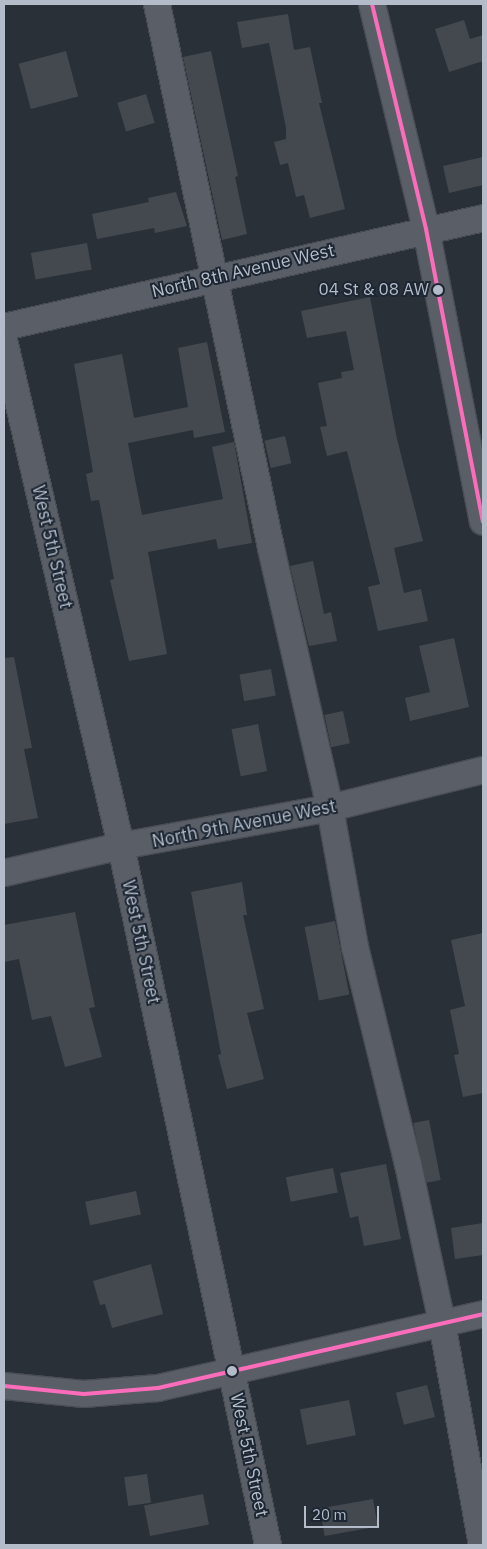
<!DOCTYPE html>
<style>
body{margin:0}
#map{position:relative;width:487px;height:1549px;overflow:hidden;background:#2a3038;font-family:"IBM Plex Sans",sans-serif}
div>[style]{position:absolute}
[style*='--x']{left:calc(var(--x)*1px);top:calc(var(--y)*1px);width:calc(var(--w)*1px);rotate:calc(var(--a)*1deg)}
.building>*{inset:0;background:#444950;transform-origin:0 0}
.roads{filter:drop-shadow(1px 0 #484c53) drop-shadow(-1px 0 #484c53) drop-shadow(0 1px #484c53) drop-shadow(0 -1px #484c53)}
.minor>*{height:26px;margin:-13px;padding:0 13px;transform-origin:13px;border-radius:13px;background:#5a5e66}
.bus-1>*{height:4px;margin:-2px;padding:0 2px;transform-origin:2px;border-radius:2px;background:#fb6dba}
.dots>*{width:14px;height:14px;translate:-50% -50%;box-sizing:border-box;border:2px solid #1d2633;border-radius:50%}
span{translate:-50% -50%;white-space:nowrap;text-align:center;line-height:1.15;-webkit-text-stroke:4px #1d2633;paint-order:stroke}
.bus-label{font-size:17px;color:#b4bcc9}
.right{translate:-100% -50%;text-align:right}
.street-label{font-size:18px;color:#b4bcc9}
.frame{position:absolute;inset:0;border:5px solid #b4bcc9;pointer-events:none}
.scale{position:absolute;left:304px;top:1506px;width:75px;height:22px;box-sizing:border-box;border:2px solid #b4bcc9;border-top:0;padding-left:6px;font-size:15px;line-height:18px;white-space:nowrap;color:#b4bcc9;-webkit-text-stroke:4px #1d2633;paint-order:stroke}
</style>
<div id="map">
<div class="building">
<div style="clip-path:polygon(288px 14px,294px 50px,310px 47px,322px 103px,319px 103px,345px 209px,310px 218px,304px 195px,296px 197px,288px 163px,280px 165px,274px 142px,286px 139px,286px 128px,269px 43px,242px 48px,237px 22px)"></div>
<div style="clip-path:polygon(464px 20px,470px 39px,483px 35px,483px 61px,449px 72px,435px 29px)"></div>
<div style="left:66px;top:51px;width:47px;height:49px;rotate:75deg"></div>
<div style="clip-path:polygon(211px 51px,238px 176px,235px 177px,247px 234px,222px 240px,183px 57px)"></div>
<div style="left:146px;top:94px;width:30px;height:30px;rotate:73deg"></div>
<div style="clip-path:polygon(483px 157px,483px 185px,449px 193px,443px 166px)"></div>
<div style="clip-path:polygon(176px 192px,187px 226px,155px 233px,154px 228px,97px 239px,92px 214px,149px 202px,148px 198px)"></div>
<div style="left:87px;top:243px;width:27px;height:57px;rotate:80deg"></div>
<div style="clip-path:polygon(370px 297px,397px 439px,423px 541px,394px 548px,404px 593px,421px 589px,428px 621px,378px 631px,368px 587px,380px 584px,347px 451px,327px 456px,320px 427px,327px 426px,318px 383px,342px 378px,341px 372px,354px 370px,346px 331px,307px 338px,301px 311px)"></div>
<div style="clip-path:polygon(207px 342px,225px 432px,194px 438px,193px 430px,128px 443px,142px 515px,223px 499px,212px 447px,234px 442px,252px 543px,218px 549px,216px 539px,148px 552px,167px 654px,129px 661px,110px 580px,114px 579px,99px 500px,91px 501px,86px 474px,93px 472px,74px 364px,122px 354px,134px 418px,188px 407px,178px 348px)"></div>
<div style="left:285px;top:436px;width:28px;height:21px;rotate:77deg"></div>
<div style="clip-path:polygon(313px 561px,324px 614px,331px 612px,337px 641px,309px 646px,290px 566px)"></div>
<div style="clip-path:polygon(454px 638px,469px 707px,410px 721px,405px 698px,430px 692px,419px 646px)"></div>
<div style="clip-path:polygon(14px 657px,32px 748px,24px 749px,38px 818px,4px 824px,4px 658px)"></div>
<div style="left:271px;top:669px;width:27px;height:32px;rotate:80deg"></div>
<div style="left:343px;top:711px;width:33px;height:19px;rotate:78deg"></div>
<div style="left:258px;top:724px;width:48px;height:27px;rotate:79deg"></div>
<div style="clip-path:polygon(242px 882px,247px 915px,243px 915px,264px 1009px,247px 1013px,264px 1079px,227px 1089px,218px 1055px,221px 1054px,191px 892px)"></div>
<div style="clip-path:polygon(75px 912px,95px 1007px,89px 1008px,102px 1057px,65px 1067px,51px 1016px,32px 1020px,19px 959px,4px 962px,4px 925px)"></div>
<div style="left:335px;top:921px;width:75px;height:31px;rotate:79deg"></div>
<div style="clip-path:polygon(483px 933px,483px 1093px,463px 1097px,454px 1055px,459px 1054px,450px 1010px,465px 1006px,451px 940px)"></div>
<div style="left:429px;top:1120px;width:61px;height:16px;rotate:79deg"></div>
<div style="clip-path:polygon(386px 1164px,401px 1239px,364px 1246px,358px 1216px,350px 1218px,340px 1173px)"></div>
<div style="left:333px;top:1168px;width:25px;height:48px;rotate:79deg"></div>
<div style="left:136px;top:1191px;width:24px;height:52px;rotate:78deg"></div>
<div style="clip-path:polygon(483px 1223px,483px 1255px,455px 1259px,451px 1228px)"></div>
<div style="clip-path:polygon(151px 1264px,163px 1314px,112px 1328px,105px 1304px,100px 1305px,93px 1281px)"></div>
<div style="left:427px;top:1385px;width:33px;height:32px;rotate:76deg"></div>
<div style="left:349px;top:1400px;width:36px;height:50px;rotate:79deg"></div>
<div style="left:147px;top:1474px;width:29px;height:23px;rotate:82deg"></div>
<div style="left:203px;top:1494px;width:31px;height:60px;rotate:79deg"></div>
<div style="left:373px;top:1499px;width:28px;height:54px;rotate:80deg"></div>
</div>
<div class="roads">
<div class="minor">
<div style="--x:157;--y:4;--w:556;--a:78.16"></div>
<div style="--x:271;--y:548;--w:267;--a:77.2"></div>
<div style="--x:330;--y:808;--w:141;--a:79.8"></div>
<div style="--x:355;--y:947;--w:223;--a:76.3"></div>
<div style="--x:408;--y:1164;--w:163;--a:77.9"></div>
<div style="--x:442;--y:1323;--w:226;--a:79.8"></div>
<div style="--x:372;--y:4;--w:231;--a:76.5"></div>
<div style="--x:426;--y:229;--w:298;--a:79"></div>
<div style="--x:4;--y:327;--w:491;--a:-12.8"></div>
<div style="--x:4;--y:340;--w:519;--a:76.98"></div>
<div style="--x:121;--y:846;--w:714;--a:78.12"></div>
<div style="--x:4;--y:873;--w:120;--a:-13"></div>
<div style="--x:121;--y:846;--w:212;--a:-10.3"></div>
<div style="--x:330;--y:808;--w:158;--a:-13.9"></div>
<div style="--x:4;--y:1386;--w:80;--a:5.7"></div>
<div style="--x:84;--y:1394;--w:74;--a:-4.6"></div>
<div style="--x:158;--y:1388;--w:333;--a:-12.8"></div>
</div>
</div>
<div class="bus-1">
<div style="--x:372;--y:4;--w:231;--a:76.5"></div>
<div style="--x:426;--y:229;--w:298;--a:79"></div>
<div style="--x:4;--y:1386;--w:80;--a:5.7"></div>
<div style="--x:84;--y:1394;--w:74;--a:-4.6"></div>
<div style="--x:158;--y:1388;--w:333;--a:-12.8"></div>
</div>
<div class="dots">
<div style="left:438px;top:290px;background:#b4bcc9"></div>
<div style="left:232px;top:1371px;background:#b4bcc9"></div>
</div>
<div class="bus-label">
<span class="right" style="left:429px;top:290px">04 St &amp; 08 AW</span>
</div>
<div class="street-label">
<span style="left:243px;top:271px;rotate:-13deg">North 8th Avenue West</span>
<span style="left:52px;top:547px;rotate:77deg">West 5th Street</span>
<span style="left:244px;top:824px;rotate:-11deg">North 9th Avenue West</span>
<span style="left:141px;top:942px;rotate:78deg">West 5th Street</span>
<span style="left:249px;top:1455px;rotate:78deg">West 5th Street</span>
</div>
<div class="frame"></div>
<div class="scale">20 m</div>
</div>
